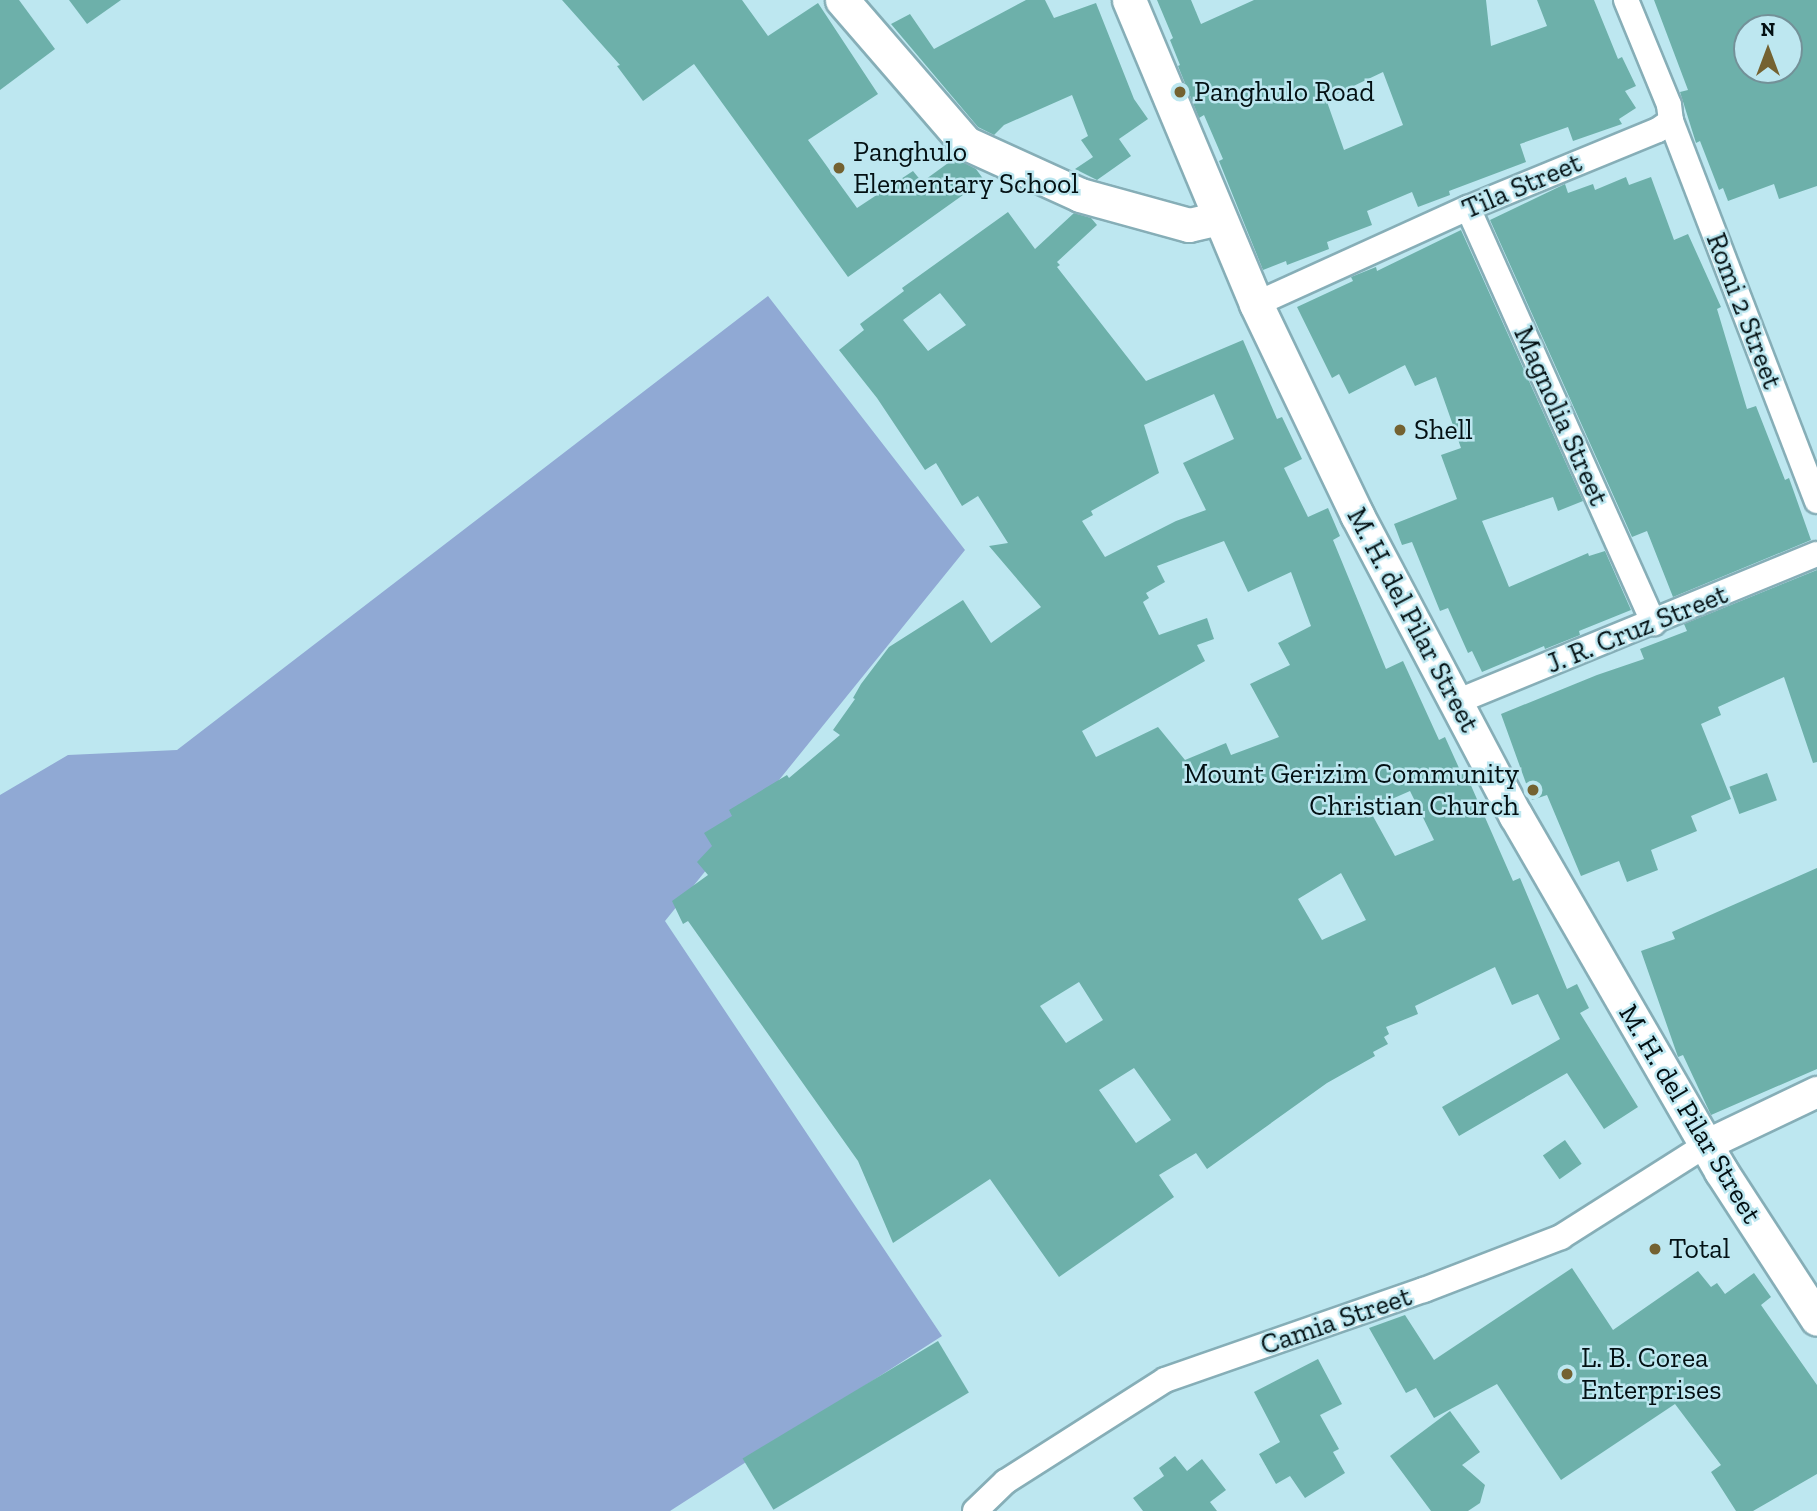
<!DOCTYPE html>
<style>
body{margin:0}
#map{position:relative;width:1817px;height:1511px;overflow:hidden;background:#bde7f0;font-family:"Zilla Slab",serif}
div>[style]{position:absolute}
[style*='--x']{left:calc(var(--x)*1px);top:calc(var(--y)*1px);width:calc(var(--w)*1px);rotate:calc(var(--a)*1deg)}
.water>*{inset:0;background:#90a9d4}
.building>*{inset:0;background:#6db0aa;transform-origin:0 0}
.roads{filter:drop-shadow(2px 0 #86aeb7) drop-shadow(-2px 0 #86aeb7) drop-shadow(0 2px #86aeb7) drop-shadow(0 -2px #86aeb7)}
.minor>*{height:24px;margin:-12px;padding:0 12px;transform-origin:12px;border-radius:12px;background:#fff}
.tertiary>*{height:30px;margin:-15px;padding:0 15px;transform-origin:15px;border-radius:15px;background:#fff}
.secondary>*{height:33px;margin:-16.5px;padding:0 16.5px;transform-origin:16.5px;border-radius:16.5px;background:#fff}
.dots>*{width:19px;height:19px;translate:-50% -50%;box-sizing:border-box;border:4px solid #bde7f0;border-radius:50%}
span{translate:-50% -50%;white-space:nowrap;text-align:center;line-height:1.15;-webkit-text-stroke:5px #bde7f0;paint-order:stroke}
.poi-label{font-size:28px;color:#031013}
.left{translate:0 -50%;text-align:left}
.right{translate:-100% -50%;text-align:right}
.street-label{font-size:28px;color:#031013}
.north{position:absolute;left:1733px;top:14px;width:70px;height:70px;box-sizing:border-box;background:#bde7f0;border:2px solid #739198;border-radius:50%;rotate:0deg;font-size:19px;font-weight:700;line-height:28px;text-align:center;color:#031013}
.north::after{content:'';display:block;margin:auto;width:24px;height:32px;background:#746231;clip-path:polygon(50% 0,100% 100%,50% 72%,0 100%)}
</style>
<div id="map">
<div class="water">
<div style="clip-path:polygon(768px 296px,965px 550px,665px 921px,942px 1336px,670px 1511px,0 1511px,0 795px,68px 755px,177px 750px)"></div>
</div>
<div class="building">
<div style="clip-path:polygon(0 0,19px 0,55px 49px,0 90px)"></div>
<div style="clip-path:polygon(69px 0,121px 0,87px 24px)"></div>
<div style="clip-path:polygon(562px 0,742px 0,768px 36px,818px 3px,878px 94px,808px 140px,857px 208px,913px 171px,922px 182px,955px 158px,976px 169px,984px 180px,848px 277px,694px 64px,643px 101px,617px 66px,620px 65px)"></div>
<div style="clip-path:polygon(1026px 0,1045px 0,1054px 18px,1096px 3px,1134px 99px,1148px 119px,1119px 139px,1131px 156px,1097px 180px,1075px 169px,1093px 157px,1081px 140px,1088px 136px,1072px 95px,1004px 125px,994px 135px,978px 127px,891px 24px,910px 14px,934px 49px)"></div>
<div style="clip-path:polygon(evenodd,1157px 0,1191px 0,1201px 24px,1254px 0,1486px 0,1491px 46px,1547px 26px,1537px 0,1594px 0,1618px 59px,1622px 57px,1636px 86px,1625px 91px,1636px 108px,1619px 119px,1622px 124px,1573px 141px,1568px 127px,1520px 144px,1526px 162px,1449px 191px,1450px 195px,1418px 207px,1412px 192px,1367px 211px,1372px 225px,1327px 242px,1329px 249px,1287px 265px,1286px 261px,1263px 270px,1219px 161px,1223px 159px,1204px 115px,1199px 118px,1178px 66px,1180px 65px,1170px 40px,1173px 38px,1157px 0,1383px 72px,1403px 125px,1344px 150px,1326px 99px,1383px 72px)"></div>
<div style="clip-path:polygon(evenodd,1654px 0,1817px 0,1817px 186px,1779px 199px,1774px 184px,1728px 201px,1723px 188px,1719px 190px,1700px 141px,1696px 143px,1680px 92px,1688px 90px,1654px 0,1747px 28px,1789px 28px,1789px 70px,1747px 70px,1747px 28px)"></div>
<div style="clip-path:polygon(1626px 177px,1629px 185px,1651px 177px,1674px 240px,1688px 234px,1721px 307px,1717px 309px,1747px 409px,1756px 406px,1785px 480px,1789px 478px,1811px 540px,1673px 597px,1647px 531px,1632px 537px,1490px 220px,1565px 184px,1568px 193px,1593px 184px,1595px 190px)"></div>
<div style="clip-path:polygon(evenodd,1008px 212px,1035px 249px,1074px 213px,1091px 218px,1097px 225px,1057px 262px,1060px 265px,1057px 267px,1146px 381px,1243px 340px,1277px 419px,1282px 417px,1302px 459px,1284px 468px,1308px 517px,1328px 508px,1340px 536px,1333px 540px,1386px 669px,1403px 661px,1439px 740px,1445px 737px,1459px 768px,1469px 781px,1513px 881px,1520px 878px,1567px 989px,1577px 984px,1589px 1008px,1580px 1013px,1638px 1107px,1604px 1129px,1567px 1073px,1459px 1136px,1442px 1107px,1560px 1039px,1538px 994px,1512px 1005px,1495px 967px,1415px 1006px,1418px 1014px,1386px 1027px,1389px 1034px,1384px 1037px,1388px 1044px,1373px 1052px,1375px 1056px,1327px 1083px,1207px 1169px,1196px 1153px,1159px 1175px,1174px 1197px,1059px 1277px,990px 1179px,893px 1243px,858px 1161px,688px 921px,683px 924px,672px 901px,708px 875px,697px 862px,712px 846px,704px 833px,732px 816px,729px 810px,787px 775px,789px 778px,840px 735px,833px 730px,855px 699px,853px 698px,861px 684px,889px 647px,963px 600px,991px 643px,1041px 607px,989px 546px,1008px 543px,978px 496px,962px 506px,936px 463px,925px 470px,877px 398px,839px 350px,864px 330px,860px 324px,904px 291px,902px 288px,1008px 212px,940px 293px,966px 325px,928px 351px,903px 320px,940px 293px,1008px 212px,1214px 394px,1234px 439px,1183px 463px,1206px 510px,1176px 521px,1105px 557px,1082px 521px,1093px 515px,1091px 511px,1159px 473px,1144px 425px,1214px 394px,1008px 212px,1224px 541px,1248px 592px,1291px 572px,1311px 626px,1278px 643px,1290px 665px,1250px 684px,1279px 737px,1231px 755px,1226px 743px,1185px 760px,1158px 727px,1096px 757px,1082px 731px,1205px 661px,1197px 645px,1214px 639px,1207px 618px,1159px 635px,1143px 602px,1149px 598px,1146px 593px,1165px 582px,1157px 566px,1224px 541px,1008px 212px,1410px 791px,1434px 840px,1395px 856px,1369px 809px,1410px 791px,1008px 212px,1341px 873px,1366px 920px,1322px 940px,1298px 899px,1341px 873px,1008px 212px,1079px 982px,1103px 1020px,1066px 1043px,1040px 1006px,1079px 982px,1008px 212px,1134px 1068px,1171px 1120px,1136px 1143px,1099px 1090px,1134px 1068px)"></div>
<div style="clip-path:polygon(1461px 230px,1583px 501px,1558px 511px,1553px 497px,1482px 521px,1509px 587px,1588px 553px,1589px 556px,1605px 551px,1631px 610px,1579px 631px,1580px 635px,1545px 649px,1544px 646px,1482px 672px,1472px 651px,1468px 653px,1448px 608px,1440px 611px,1412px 542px,1402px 545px,1394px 524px,1457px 499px,1441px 455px,1461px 448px,1436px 377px,1415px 386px,1405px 365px,1349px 394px,1339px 374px,1332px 378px,1297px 307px,1353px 281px,1351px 277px,1376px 267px,1377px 271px)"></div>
<div style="clip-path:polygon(1817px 570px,1817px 762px,1813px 763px,1784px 677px,1718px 707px,1721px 715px,1701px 724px,1731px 799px,1691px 816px,1697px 831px,1651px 850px,1658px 870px,1627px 882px,1619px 861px,1581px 876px,1547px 795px,1532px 800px,1501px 714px,1597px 675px,1644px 659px,1640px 649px,1687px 631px,1684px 624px)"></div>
<div style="left:1767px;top:773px;width:29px;height:40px;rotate:70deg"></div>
<div style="clip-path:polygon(1817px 868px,1817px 1069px,1711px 1115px,1683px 1055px,1678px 1057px,1641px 951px,1675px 939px,1672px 932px)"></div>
<div style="left:1565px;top:1140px;width:29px;height:27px;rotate:55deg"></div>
<div style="clip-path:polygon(1572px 1268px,1613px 1330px,1698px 1271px,1711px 1287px,1717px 1283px,1725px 1294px,1754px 1273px,1771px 1297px,1761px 1305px,1817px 1385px,1817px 1474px,1753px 1511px,1736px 1511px,1711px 1472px,1721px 1465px,1675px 1404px,1561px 1480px,1497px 1384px,1434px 1418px,1416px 1388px,1406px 1393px,1369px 1328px,1405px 1315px,1434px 1360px)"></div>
<div style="left:938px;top:1341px;width:60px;height:228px;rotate:59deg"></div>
<div style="clip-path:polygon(1318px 1359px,1342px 1404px,1320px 1415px,1339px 1449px,1333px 1452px,1345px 1473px,1305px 1498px,1290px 1476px,1276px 1484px,1259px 1454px,1280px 1442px,1254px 1392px)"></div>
<div style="clip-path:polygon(1450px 1411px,1480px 1452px,1462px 1465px,1485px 1485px,1480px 1503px,1468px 1511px,1431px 1511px,1390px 1456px)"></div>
<div style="clip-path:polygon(1175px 1456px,1187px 1471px,1202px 1459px,1226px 1490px,1210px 1502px,1217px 1511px,1143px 1511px,1133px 1498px,1164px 1476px,1159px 1468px)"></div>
</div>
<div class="roads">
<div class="minor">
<div style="--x:1626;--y:0;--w:113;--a:67.7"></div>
<div style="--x:1669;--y:105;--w:16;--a:83"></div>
<div style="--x:1671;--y:121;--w:407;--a:69"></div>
<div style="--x:1468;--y:208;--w:455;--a:65.9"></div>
<div style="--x:1256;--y:304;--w:233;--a:-24.4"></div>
<div style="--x:1468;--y:208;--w:205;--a:-22.3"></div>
<div style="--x:1658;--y:130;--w:16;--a:-35"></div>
<div style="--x:1456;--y:702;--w:390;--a:-22.3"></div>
<div style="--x:975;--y:1511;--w:42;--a:-44"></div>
<div style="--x:1005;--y:1482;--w:190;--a:-32.5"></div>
<div style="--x:1165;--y:1380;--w:274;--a:-19.2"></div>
<div style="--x:1424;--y:1290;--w:147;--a:-21.1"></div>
<div style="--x:1561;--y:1237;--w:172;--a:-32.4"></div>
</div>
<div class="tertiary">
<div style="--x:1706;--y:1145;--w:123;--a:-25.5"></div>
</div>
<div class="secondary">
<div style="--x:842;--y:0;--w:189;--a:49.1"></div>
<div style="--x:966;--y:143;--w:125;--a:24.5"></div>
<div style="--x:1080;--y:195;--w:113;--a:15.4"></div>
<div style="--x:1189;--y:225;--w:31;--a:-13"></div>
<div style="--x:1129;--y:0;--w:329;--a:67.3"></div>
<div style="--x:1256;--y:304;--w:234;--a:64.4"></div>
<div style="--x:1357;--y:515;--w:340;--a:62.2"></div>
<div style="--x:1516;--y:816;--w:410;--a:60"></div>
<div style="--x:1721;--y:1171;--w:176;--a:57"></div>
</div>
</div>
<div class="dots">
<div style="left:1180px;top:92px;background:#746231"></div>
<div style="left:839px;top:168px;background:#746231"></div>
<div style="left:1400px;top:430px;background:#746231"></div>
<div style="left:1533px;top:790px;background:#746231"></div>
<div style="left:1655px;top:1249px;background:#746231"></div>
<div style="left:1567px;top:1374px;background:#746231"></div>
</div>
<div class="poi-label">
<span class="left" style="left:1194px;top:92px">Panghulo Road</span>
<span class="left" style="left:853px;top:168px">Panghulo<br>Elementary School</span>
<span class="left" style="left:1414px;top:430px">Shell</span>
<span class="right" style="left:1519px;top:790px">Mount Gerizim Community<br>Christian Church</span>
<span class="left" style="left:1669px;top:1249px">Total</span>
<span class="left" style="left:1581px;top:1374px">L. B. Corea<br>Enterprises</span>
</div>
<div class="street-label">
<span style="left:1522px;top:186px;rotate:-23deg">Tila Street</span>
<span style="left:1744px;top:311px;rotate:69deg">Romi 2 Street</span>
<span style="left:1561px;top:416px;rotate:66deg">Magnolia Street</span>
<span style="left:1413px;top:620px;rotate:62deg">M. H. del Pilar Street</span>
<span style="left:1637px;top:629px;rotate:-22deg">J. R. Cruz Street</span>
<span style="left:1690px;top:1114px;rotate:59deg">M. H. del Pilar Street</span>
<span style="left:1336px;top:1321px;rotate:-19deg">Camia Street</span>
</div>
<div class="north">N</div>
</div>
